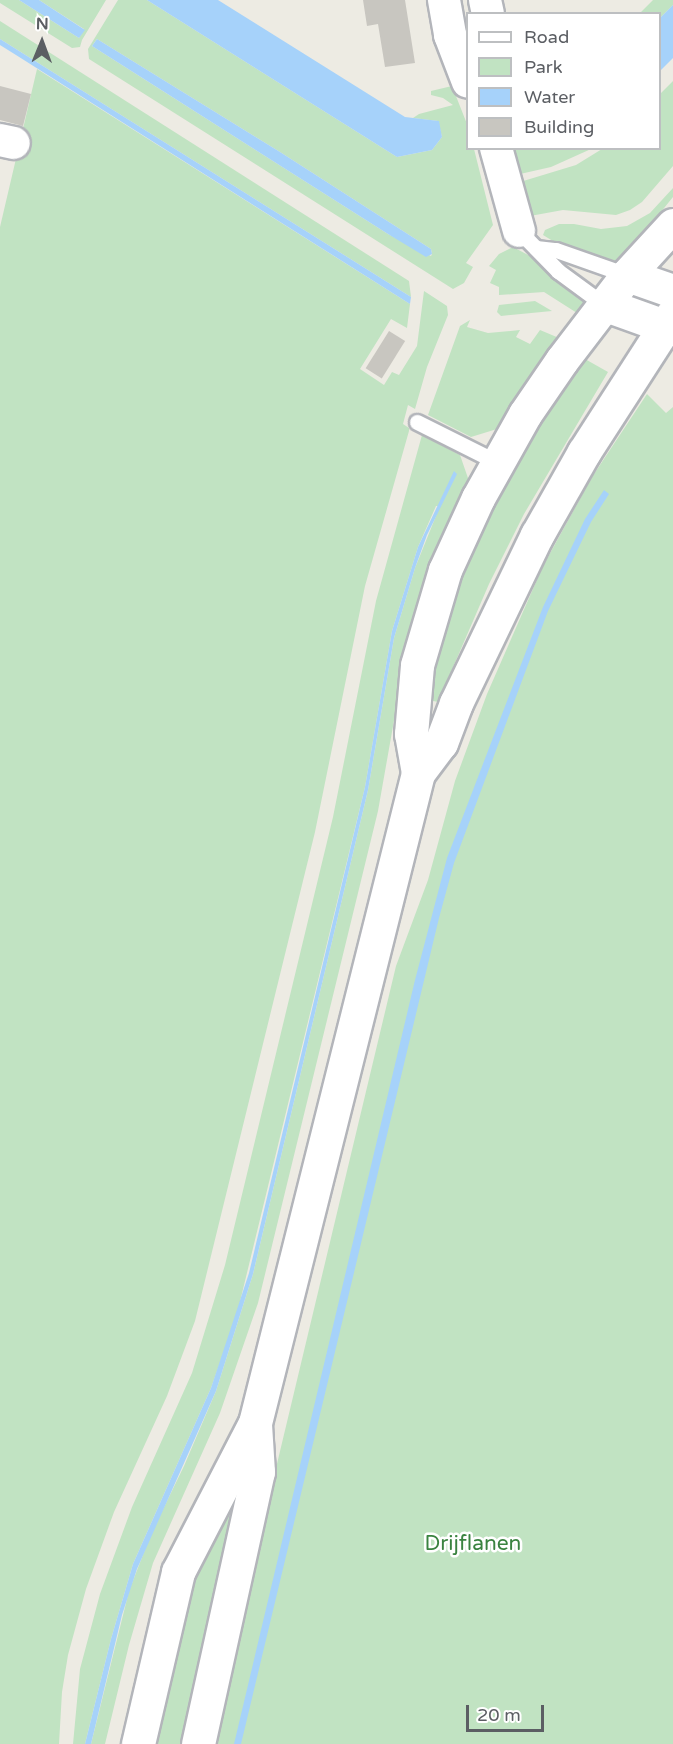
<!DOCTYPE html>
<style>
body{margin:0}
#map{position:relative;width:673px;height:1744px;overflow:hidden;background:#edebe3;font-family:"Varela Round",sans-serif}
div>[style]{position:absolute}
[style*='--x']{left:calc(var(--x)*1px);top:calc(var(--y)*1px);width:calc(var(--w)*1px);rotate:calc(var(--a)*1deg)}
.green>*{inset:0;background:#c1e3c2}
.water>*{inset:0;background:#a6d2fa}
.building>*{inset:0;background:#c8c6c0;transform-origin:0 0}
.roads{filter:drop-shadow(2px 0 #b3b5ba) drop-shadow(-2px 0 #b3b5ba) drop-shadow(0 2px #b3b5ba) drop-shadow(0 -2px #b3b5ba)}
.service>*{height:15px;margin:-7.5px;padding:0 7.5px;transform-origin:7.5px;border-radius:7.5px;background:#fff}
.minor>*{height:32px;margin:-16px;padding:0 16px;transform-origin:16px;border-radius:16px;background:#fff}
.tertiary>*{height:33px;margin:-16.5px;padding:0 16.5px;transform-origin:16.5px;border-radius:16.5px;background:#fff}
.secondary>*{height:33px;margin:-16.5px;padding:0 16.5px;transform-origin:16.5px;border-radius:16.5px;background:#fff}
span{translate:-50% -50%;white-space:nowrap;text-align:center;line-height:1.15;-webkit-text-stroke:5px #fff;paint-order:stroke}
.park-label{font-size:21px;color:#3a8340}
.legend{position:absolute;left:466px;top:12px;width:195px;height:138px;box-sizing:border-box;background:#fff;border:2px solid #bdbfc1;margin:0;padding:8px 10px;list-style:none;font-size:18px;color:#5b5e63}
.legend li{display:flex;align-items:center;gap:12px;height:30px}
.legend b{width:30px;border:2px solid #bdbfc1}
.north{position:absolute;left:12px;top:12px;width:60px;height:60px;-webkit-text-stroke:4px #fff;paint-order:stroke;rotate:1deg;font-size:16px;font-weight:700;line-height:24px;text-align:center;color:#5b5e63}
.north::after{content:'';display:block;margin:auto;width:21px;height:27px;background:#5b5e63;clip-path:polygon(50% 0,100% 100%,50% 72%,0 100%)}
.scale{position:absolute;left:466px;top:1705px;width:78px;height:27px;box-sizing:border-box;border:3px solid #5b5e63;border-top:0;padding-left:8px;font-size:18px;line-height:21px;white-space:nowrap;color:#5b5e63;-webkit-text-stroke:4px #fff;paint-order:stroke}
</style>
<div id="map">
<div class="green">
<div style="clip-path:polygon(0 0,19px 0,79px 38px,84px 29px,39px 0,106px 0,82px 40px,80px 47px,72px 48px,0 3px)"></div>
<div style="clip-path:polygon(evenodd,118px 0,147px 0,397px 157px,432px 150px,442px 137px,438px 121px,413px 118px,419px 114px,453px 105px,443px 98px,431px 95px,431px 91px,452px 86px,467px 124px,468px 148px,474px 149px,493px 225px,466px 263px,473px 267px,464px 283px,453px 289px,89px 59px,88px 49px,118px 0,97px 39px,280px 152px,431px 249px,432px 254px,431px 256px,388px 234px,92px 46px,97px 39px)"></div>
<div style="clip-path:polygon(653px 0,673px 0,673px 5px,660px 18px,660px 14px,639px 14px)"></div>
<div style="clip-path:polygon(0 21px,409px 281px,411px 297px,0 39px)"></div>
<div style="clip-path:polygon(37px 69px,410px 304px,407px 328px,391px 319px,360px 369px,384px 385px,392px 372px,399px 375px,417px 346px,424px 291px,447px 306px,448px 315px,427px 367px,415px 409px,408px 405px,403px 424px,409px 428px,409px 431px,365px 586px,315px 832px,195px 1321px,167px 1396px,114px 1512px,86px 1589px,68px 1655px,62px 1692px,59px 1744px,0 1744px,0 227px)"></div>
<div style="clip-path:polygon(673px 81px,673px 166px,642px 202px,630px 210px,616px 215px,563px 210px,530px 216px,520px 182px,576px 165px,602px 149px,660px 148px,660px 94px)"></div>
<div style="clip-path:polygon(513px 149px,591px 149px,551px 167px,520px 174px)"></div>
<div style="clip-path:polygon(673px 188px,673px 197px,622px 260px,616px 262px,605px 262px,561px 246px,543px 235px,545px 230px,559px 224px,574px 224px,601px 229px,627px 226px,650px 213px)"></div>
<div style="clip-path:polygon(513px 247px,530px 256px,584px 301px,577px 313px,544px 292px,499px 295px,499px 287px,490px 283px,496px 270px,489px 266px,499px 254px)"></div>
<div style="clip-path:polygon(535px 301px,552px 311px,501px 316px,497px 312px,499px 305px)"></div>
<div style="clip-path:polygon(470px 320px,467px 327px,488px 333px,520px 330px,516px 337px,530px 344px,540px 330px,559px 338px,510px 405px,497px 429px,471px 437px,428px 415px,460px 326px)"></div>
<div style="clip-path:polygon(585px 359px,608px 372px,524px 514px,489px 584px,438px 702px,429px 700px,430px 675px,468px 550px,562px 377px)"></div>
<div style="clip-path:polygon(647px 394px,666px 413px,673px 407px,673px 1744px,210px 1744px,396px 966px,428px 880px,455px 781px,487px 694px,543px 566px,592px 477px)"></div>
<div style="clip-path:polygon(422px 435px,460px 455px,469px 481px,456px 508px,404px 664px,378px 811px,258px 1303px,220px 1413px,153px 1563px,129px 1645px,105px 1744px,91px 1744px,129px 1591px,151px 1534px,184px 1466px,216px 1391px,253px 1274px,368px 790px,394px 638px,415px 568px,440px 506px,436px 506px,418px 547px,392px 631px,365px 787px,237px 1314px,211px 1388px,133px 1564px,111px 1639px,85px 1744px,73px 1744px,80px 1669px,100px 1594px,132px 1507px,192px 1373px,225px 1265px,333px 817px,376px 601px)"></div>
<div style="clip-path:polygon(248px 1461px,181px 1744px,148px 1744px,197px 1563px)"></div>
</div>
<div class="water">
<div style="clip-path:polygon(19px 0,39px 0,85px 30px,79px 38px)"></div>
<div style="clip-path:polygon(147px 0,218px 0,405px 117px,439px 121px,442px 137px,432px 150px,397px 157px)"></div>
<div style="clip-path:polygon(673px 5px,673px 58px,660px 71px,660px 18px)"></div>
<div style="clip-path:polygon(0 39px,411px 297px,410px 304px,16px 55px,0 45px)"></div>
<div style="clip-path:polygon(97px 39px,280px 152px,431px 249px,432px 254px,426px 257px,388px 234px,155px 86px,92px 46px)"></div>
<div style="clip-path:polygon(454px 471px,457px 474px,427px 535px,415px 568px,394px 638px,368px 790px,253px 1274px,216px 1391px,137px 1569px,122px 1615px,91px 1744px,85px 1744px,111px 1639px,133px 1564px,211px 1388px,249px 1273px,365px 787px,392px 631px,418px 547px)"></div>
<div style="clip-path:polygon(604px 490px,609px 494px,591px 522px,548px 611px,454px 863px,439px 918px,241px 1744px,234px 1744px,415px 980px,447px 858px,543px 607px,585px 519px)"></div>
</div>
<div class="building">
<div style="clip-path:polygon(363px 0,405px 0,415px 63px,385px 67px,378px 24px,367px 26px)"></div>
<div style="clip-path:polygon(0 86px,31px 94px,23px 126px,0 120px)"></div>
<div style="left:389px;top:331px;width:19px;height:44px;rotate:32deg"></div>
</div>
<div class="roads">
<div class="service">
<div style="--x:519;--y:231;--w:56;--a:45.7"></div>
<div style="--x:558;--y:271;--w:56;--a:36.3"></div>
<div style="--x:536;--y:248;--w:20;--a:6"></div>
<div style="--x:556;--y:250;--w:75;--a:19.4"></div>
<div style="--x:417;--y:422;--w:89;--a:26.6"></div>
</div>
<div class="minor">
<div style="--x:444;--y:0;--w:36;--a:80"></div>
<div style="--x:450;--y:35;--w:50;--a:69"></div>
<div style="--x:485;--y:0;--w:14;--a:78"></div>
<div style="--x:0;--y:140;--w:14;--a:12"></div>
<div style="--x:496;--y:148;--w:86;--a:74.5"></div>
</div>
<div class="tertiary">
<div style="--x:627;--y:275;--w:49;--a:19.2"></div>
<div style="--x:603;--y:304;--w:74;--a:19.7"></div>
</div>
<div class="secondary">
<div style="--x:418;--y:773;--w:40;--a:-100"></div>
<div style="--x:411;--y:734;--w:69;--a:-85"></div>
<div style="--x:417;--y:665;--w:99;--a:-73.6"></div>
<div style="--x:445;--y:570;--w:79;--a:-65.4"></div>
<div style="--x:478;--y:498;--w:96;--a:-60.8"></div>
<div style="--x:525;--y:414;--w:65;--a:-55.6"></div>
<div style="--x:562;--y:360;--w:107;--a:-52.6"></div>
<div style="--x:627;--y:275;--w:68;--a:-47.4"></div>
<div style="--x:138;--y:1744;--w:177;--a:-76.9"></div>
<div style="--x:178;--y:1572;--w:168;--a:-62.7"></div>
<div style="--x:255;--y:1423;--w:670;--a:-75.92"></div>
<div style="--x:418;--y:773;--w:38;--a:-53"></div>
<div style="--x:441;--y:743;--w:43;--a:-69.4"></div>
<div style="--x:456;--y:703;--w:187;--a:-64.3"></div>
<div style="--x:537;--y:535;--w:95;--a:-60.5"></div>
<div style="--x:584;--y:452;--w:164;--a:-57.2"></div>
<div style="--x:198;--y:1744;--w:279;--a:-77.6"></div>
<div style="--x:258;--y:1472;--w:48;--a:-93.6"></div>
</div>
</div>
<div class="park-label">
<span style="left:473px;top:1544px">Drijflanen</span>
</div>
<ul class="legend">
<li><b style="height:8px;background:#fff"></b>Road</li>
<li><b style="height:16px;background:#c1e3c2"></b>Park</li>
<li><b style="height:16px;background:#a6d2fa"></b>Water</li>
<li><b style="height:16px;background:#c8c6c0"></b>Building</li>
</ul>
<div class="north">N</div>
<div class="scale">20 m</div>
</div>
